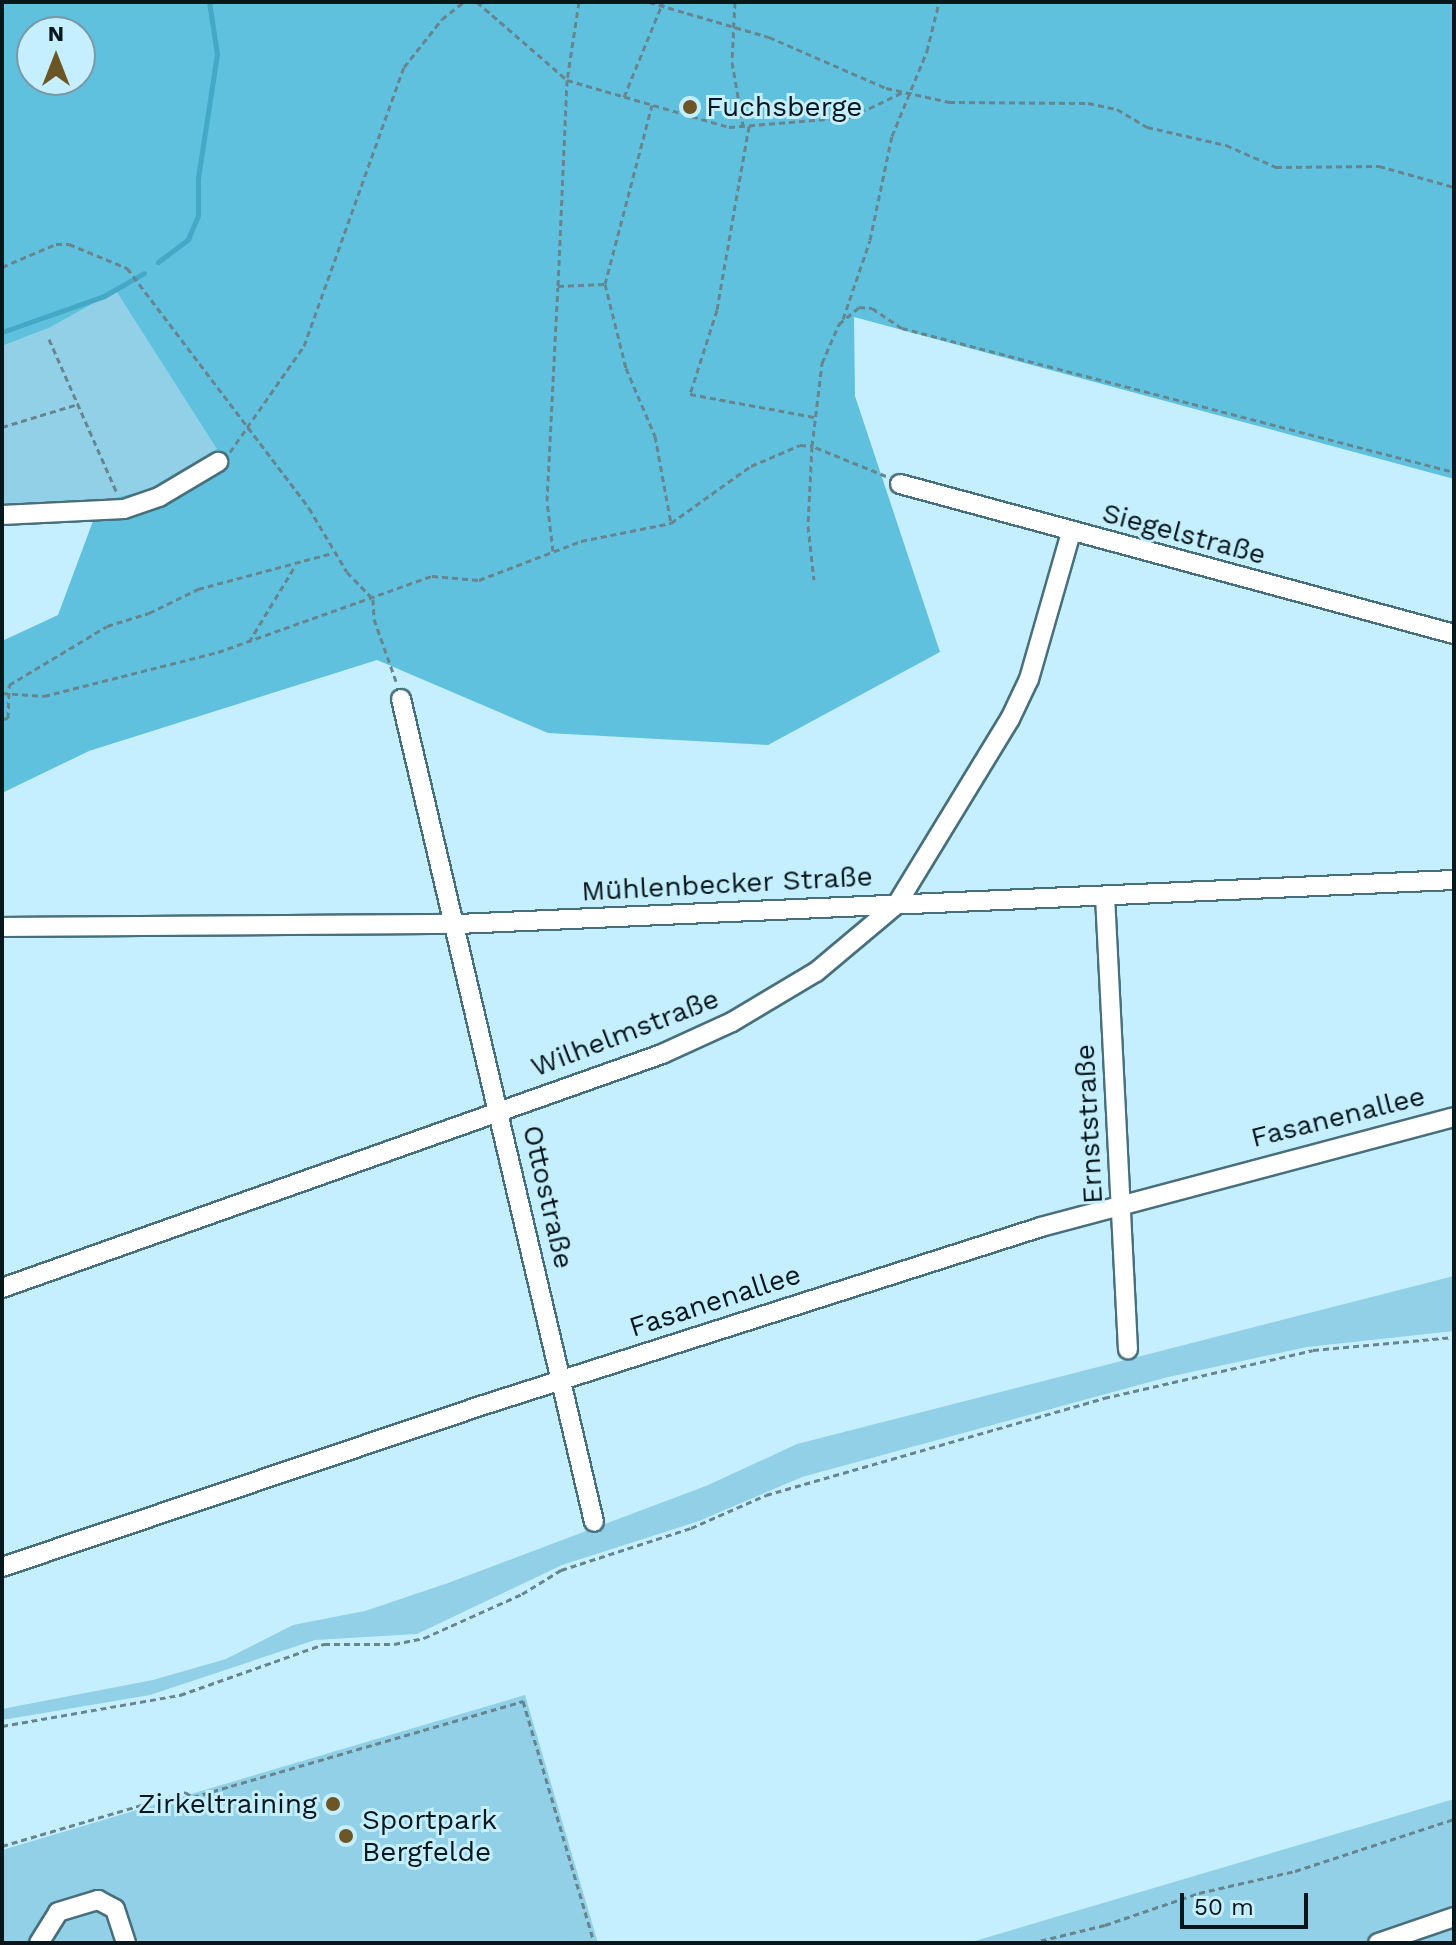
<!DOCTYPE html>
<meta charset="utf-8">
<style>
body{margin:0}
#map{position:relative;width:1456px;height:1945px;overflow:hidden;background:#c5effe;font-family:"Work Sans",sans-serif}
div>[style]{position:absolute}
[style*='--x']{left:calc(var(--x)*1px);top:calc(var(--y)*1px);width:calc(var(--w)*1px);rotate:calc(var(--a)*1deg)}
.green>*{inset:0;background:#91d0e6}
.forest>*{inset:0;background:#60c1df}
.stream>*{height:5px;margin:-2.5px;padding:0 2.5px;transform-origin:2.5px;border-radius:2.5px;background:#45a8c5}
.path>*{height:3px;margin-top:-1.5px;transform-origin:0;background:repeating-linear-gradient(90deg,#67858f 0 6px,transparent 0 10px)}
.roads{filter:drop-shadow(2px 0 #486f7c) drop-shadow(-2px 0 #486f7c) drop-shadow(0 2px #486f7c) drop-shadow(0 -2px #486f7c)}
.minor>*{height:18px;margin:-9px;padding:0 9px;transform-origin:9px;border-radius:9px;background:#fff}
.dots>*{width:22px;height:22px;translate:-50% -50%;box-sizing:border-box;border:4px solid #c5effe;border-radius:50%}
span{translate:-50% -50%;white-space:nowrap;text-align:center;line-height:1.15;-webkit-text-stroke:6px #c5effe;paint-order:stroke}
.poi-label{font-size:28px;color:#07171c}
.left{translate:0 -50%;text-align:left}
.right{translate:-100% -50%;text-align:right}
.street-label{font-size:28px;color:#07171c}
.frame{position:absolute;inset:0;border:4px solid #07171c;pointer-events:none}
.north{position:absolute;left:16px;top:16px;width:80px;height:80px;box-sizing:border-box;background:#c5effe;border:2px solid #7999a4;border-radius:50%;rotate:0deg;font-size:22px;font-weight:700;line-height:32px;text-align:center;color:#07171c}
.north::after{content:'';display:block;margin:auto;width:28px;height:36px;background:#6d5626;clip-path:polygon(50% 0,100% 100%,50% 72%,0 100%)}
.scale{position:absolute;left:1180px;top:1893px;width:128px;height:36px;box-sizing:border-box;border:4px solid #07171c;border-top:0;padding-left:10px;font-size:24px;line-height:28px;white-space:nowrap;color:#07171c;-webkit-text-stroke:6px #c5effe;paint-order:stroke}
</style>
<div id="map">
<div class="green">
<div style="clip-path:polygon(116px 291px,218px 449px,147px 490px,89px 504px,2px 506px,2px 346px,49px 328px)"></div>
<div style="clip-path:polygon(1454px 1276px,1454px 1331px,1307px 1347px,1168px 1377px,802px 1477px,699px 1521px,562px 1565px,417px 1634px,315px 1640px,150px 1695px,2px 1720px,2px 1709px,153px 1680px,226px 1659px,293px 1625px,365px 1611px,448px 1583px,706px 1486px,797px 1444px)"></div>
<div style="clip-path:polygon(525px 1695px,598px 1943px,2px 1943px,2px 1850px)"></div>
<div style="clip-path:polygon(1454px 1799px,1454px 1943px,968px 1943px)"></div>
</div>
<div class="forest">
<div style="clip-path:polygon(evenodd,2px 2px,1454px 2px,1454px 479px,854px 317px,855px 396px,940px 652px,768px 745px,548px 733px,377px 660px,89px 751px,2px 793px,2px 641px,58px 615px,93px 521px,89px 504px,147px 490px,217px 449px,116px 291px,49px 328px,2px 346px,2px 2px,32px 32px,80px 32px,80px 80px,32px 80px,32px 32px)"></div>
</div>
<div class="stream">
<div style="--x:158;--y:262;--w:38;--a:-37"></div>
<div style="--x:188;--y:239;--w:25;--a:-67"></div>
<div style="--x:198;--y:216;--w:38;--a:-90"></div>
<div style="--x:198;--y:178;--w:125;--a:-81.3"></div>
<div style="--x:217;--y:54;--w:53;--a:-98.7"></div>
<div style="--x:2;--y:332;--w:108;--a:-19.4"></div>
<div style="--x:104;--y:296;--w:46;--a:-29.9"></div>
</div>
<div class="path">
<div style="--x:477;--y:2;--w:119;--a:40.9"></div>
<div style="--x:567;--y:80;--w:169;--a:16.2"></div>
<div style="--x:729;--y:127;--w:122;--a:-4.7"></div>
<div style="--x:851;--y:117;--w:58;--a:-25.7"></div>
<div style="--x:579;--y:2;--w:79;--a:98.7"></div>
<div style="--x:567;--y:80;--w:206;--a:92.5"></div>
<div style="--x:558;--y:286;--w:47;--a:-2.4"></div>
<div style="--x:605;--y:284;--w:185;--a:-75.3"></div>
<div style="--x:649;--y:2;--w:125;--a:16.3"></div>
<div style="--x:769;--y:37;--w:128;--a:23.6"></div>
<div style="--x:886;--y:88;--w:65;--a:12.5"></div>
<div style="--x:949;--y:102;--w:139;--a:0.4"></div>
<div style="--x:1088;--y:103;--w:30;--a:12"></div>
<div style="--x:1117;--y:109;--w:35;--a:31"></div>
<div style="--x:1147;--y:127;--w:81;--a:12.8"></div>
<div style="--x:1226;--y:145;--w:55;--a:23.7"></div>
<div style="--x:1276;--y:167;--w:103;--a:-0.6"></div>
<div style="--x:1379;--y:166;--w:78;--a:15.6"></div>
<div style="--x:735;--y:2;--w:60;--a:92.9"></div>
<div style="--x:732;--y:62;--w:65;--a:80.2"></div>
<div style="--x:624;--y:97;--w:103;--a:-67.7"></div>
<div style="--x:749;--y:126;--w:187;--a:99.9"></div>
<div style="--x:717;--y:310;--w:88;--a:107.8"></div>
<div style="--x:690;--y:394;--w:126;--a:10.5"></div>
<div style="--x:2;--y:267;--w:59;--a:-23.1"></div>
<div style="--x:56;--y:244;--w:13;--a:0"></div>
<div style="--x:69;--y:244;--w:63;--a:22.5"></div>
<div style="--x:127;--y:268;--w:301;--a:52.8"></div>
<div style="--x:309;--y:508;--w:74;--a:59.3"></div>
<div style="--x:347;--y:572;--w:37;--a:46"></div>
<div style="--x:373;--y:599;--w:20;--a:87"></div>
<div style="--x:374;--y:619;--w:66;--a:70.5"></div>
<div style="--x:605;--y:284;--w:87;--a:76"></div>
<div style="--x:626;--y:368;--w:74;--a:66.9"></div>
<div style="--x:655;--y:436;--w:88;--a:79.6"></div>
<div style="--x:671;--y:523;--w:98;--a:-35.5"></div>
<div style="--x:751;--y:466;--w:53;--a:-23.2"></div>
<div style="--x:800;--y:445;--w:12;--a:5"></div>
<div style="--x:812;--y:446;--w:80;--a:92.9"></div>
<div style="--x:808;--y:526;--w:54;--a:83.7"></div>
<div style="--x:843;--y:319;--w:83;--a:-71.1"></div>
<div style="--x:870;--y:240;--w:106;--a:-78.1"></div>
<div style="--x:892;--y:136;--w:92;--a:-67.6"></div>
<div style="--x:927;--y:51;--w:50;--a:-76.2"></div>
<div style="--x:49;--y:339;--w:168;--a:66.2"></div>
<div style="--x:2;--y:427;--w:79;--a:-16.8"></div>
<div style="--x:230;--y:452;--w:129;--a:-55.1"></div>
<div style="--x:304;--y:346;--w:296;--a:-70.3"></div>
<div style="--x:404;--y:67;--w:61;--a:-51.6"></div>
<div style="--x:442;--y:19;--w:28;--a:-38"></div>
<div style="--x:886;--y:476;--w:80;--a:-157.9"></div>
<div style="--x:812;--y:446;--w:84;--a:-83.1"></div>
<div style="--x:822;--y:363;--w:43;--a:-66.4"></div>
<div style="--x:839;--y:324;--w:26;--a:-40"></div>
<div style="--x:859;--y:307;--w:13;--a:4"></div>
<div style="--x:872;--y:308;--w:36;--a:34"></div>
<div style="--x:902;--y:328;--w:570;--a:14.62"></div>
<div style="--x:553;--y:551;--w:50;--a:-96.8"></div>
<div style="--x:547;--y:501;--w:214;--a:-87.1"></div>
<div style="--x:249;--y:642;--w:89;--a:-58.8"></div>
<div style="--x:2;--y:693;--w:42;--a:4.1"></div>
<div style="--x:44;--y:696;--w:179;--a:-14.2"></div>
<div style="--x:218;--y:652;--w:227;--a:-19.6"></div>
<div style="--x:432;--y:576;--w:47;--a:4.9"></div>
<div style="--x:479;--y:580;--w:109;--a:-20.9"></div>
<div style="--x:581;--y:541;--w:92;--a:-11.3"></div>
<div style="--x:2;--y:719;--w:6;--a:-9"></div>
<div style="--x:8;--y:718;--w:33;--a:-88"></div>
<div style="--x:9;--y:685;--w:114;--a:-31"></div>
<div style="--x:107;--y:626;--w:44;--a:-17.2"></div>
<div style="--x:149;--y:613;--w:55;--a:-26.1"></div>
<div style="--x:198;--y:589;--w:139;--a:-15"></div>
<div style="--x:2;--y:1726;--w:181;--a:-9.9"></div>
<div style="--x:180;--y:1695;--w:153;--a:-19.5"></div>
<div style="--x:324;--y:1644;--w:70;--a:0"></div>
<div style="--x:394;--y:1644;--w:31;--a:-11"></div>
<div style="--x:424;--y:1638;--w:107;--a:-24.2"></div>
<div style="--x:522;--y:1594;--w:46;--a:-31.6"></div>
<div style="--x:561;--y:1570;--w:137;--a:-17.9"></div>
<div style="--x:691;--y:1528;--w:82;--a:-23.7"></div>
<div style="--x:766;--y:1495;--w:352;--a:-16"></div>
<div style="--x:1104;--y:1398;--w:214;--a:-12.9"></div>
<div style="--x:1313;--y:1350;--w:142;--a:-5.3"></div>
<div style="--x:2;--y:1846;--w:191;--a:-16.4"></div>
<div style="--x:185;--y:1792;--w:9;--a:32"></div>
<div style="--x:193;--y:1797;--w:344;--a:-16.2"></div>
<div style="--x:523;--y:1701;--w:252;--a:73.6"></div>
<div style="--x:1031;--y:1943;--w:76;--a:-13.7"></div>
<div style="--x:1105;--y:1925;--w:99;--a:-18.8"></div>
<div style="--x:1199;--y:1893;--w:98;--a:-12.9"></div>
<div style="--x:1295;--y:1871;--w:167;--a:-18.1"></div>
</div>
<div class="roads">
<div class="minor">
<div style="--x:900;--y:484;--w:574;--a:15.15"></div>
<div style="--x:2;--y:515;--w:122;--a:-2.8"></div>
<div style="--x:124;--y:509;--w:37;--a:-19"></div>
<div style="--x:159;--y:497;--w:69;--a:-30.7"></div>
<div style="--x:401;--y:699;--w:845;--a:76.8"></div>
<div style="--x:1105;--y:896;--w:454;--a:87.1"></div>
<div style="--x:2;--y:927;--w:456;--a:-0.4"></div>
<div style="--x:458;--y:924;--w:997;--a:-2.53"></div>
<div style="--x:2;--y:1288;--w:700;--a:-19.52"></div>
<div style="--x:662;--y:1054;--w:77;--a:-24.6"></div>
<div style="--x:732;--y:1022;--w:98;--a:-30.8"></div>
<div style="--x:816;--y:972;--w:106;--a:-40"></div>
<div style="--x:897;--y:904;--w:217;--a:-58.6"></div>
<div style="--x:1010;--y:719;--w:44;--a:-64.6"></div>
<div style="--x:1029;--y:679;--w:152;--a:-74"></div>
<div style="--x:2;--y:1567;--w:498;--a:-18.6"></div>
<div style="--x:474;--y:1408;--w:595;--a:-17.7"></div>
<div style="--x:1041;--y:1227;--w:427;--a:-14.9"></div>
<div style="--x:39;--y:1943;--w:36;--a:-58"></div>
<div style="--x:58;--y:1912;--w:42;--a:-16.7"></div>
<div style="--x:98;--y:1900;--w:19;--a:28"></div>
<div style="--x:115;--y:1909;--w:36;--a:72"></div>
<div style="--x:1378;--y:1943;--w:80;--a:-18.9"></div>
</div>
</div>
<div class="dots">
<div style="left:690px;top:107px;background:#6d5626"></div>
<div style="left:333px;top:1804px;background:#6d5626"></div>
<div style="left:346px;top:1836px;background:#6d5626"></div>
</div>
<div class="poi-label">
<span class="left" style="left:706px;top:107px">Fuchsberge</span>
<span class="right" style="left:317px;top:1804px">Zirkeltraining</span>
<span class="left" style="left:362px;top:1836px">Sportpark<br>Bergfelde</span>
</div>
<div class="street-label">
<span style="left:1184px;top:534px;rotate:15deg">Siegelstraße</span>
<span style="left:727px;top:884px;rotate:-3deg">Mühlenbecker Straße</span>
<span style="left:625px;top:1033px;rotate:-21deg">Wilhelmstraße</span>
<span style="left:1338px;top:1117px;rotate:-14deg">Fasanenallee</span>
<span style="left:1089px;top:1124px;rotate:-93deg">Ernststraße</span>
<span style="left:548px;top:1197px;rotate:77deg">Ottostraße</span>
<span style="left:715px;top:1301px;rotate:-18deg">Fasanenallee</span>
</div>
<div class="frame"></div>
<div class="north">N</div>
<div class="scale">50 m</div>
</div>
